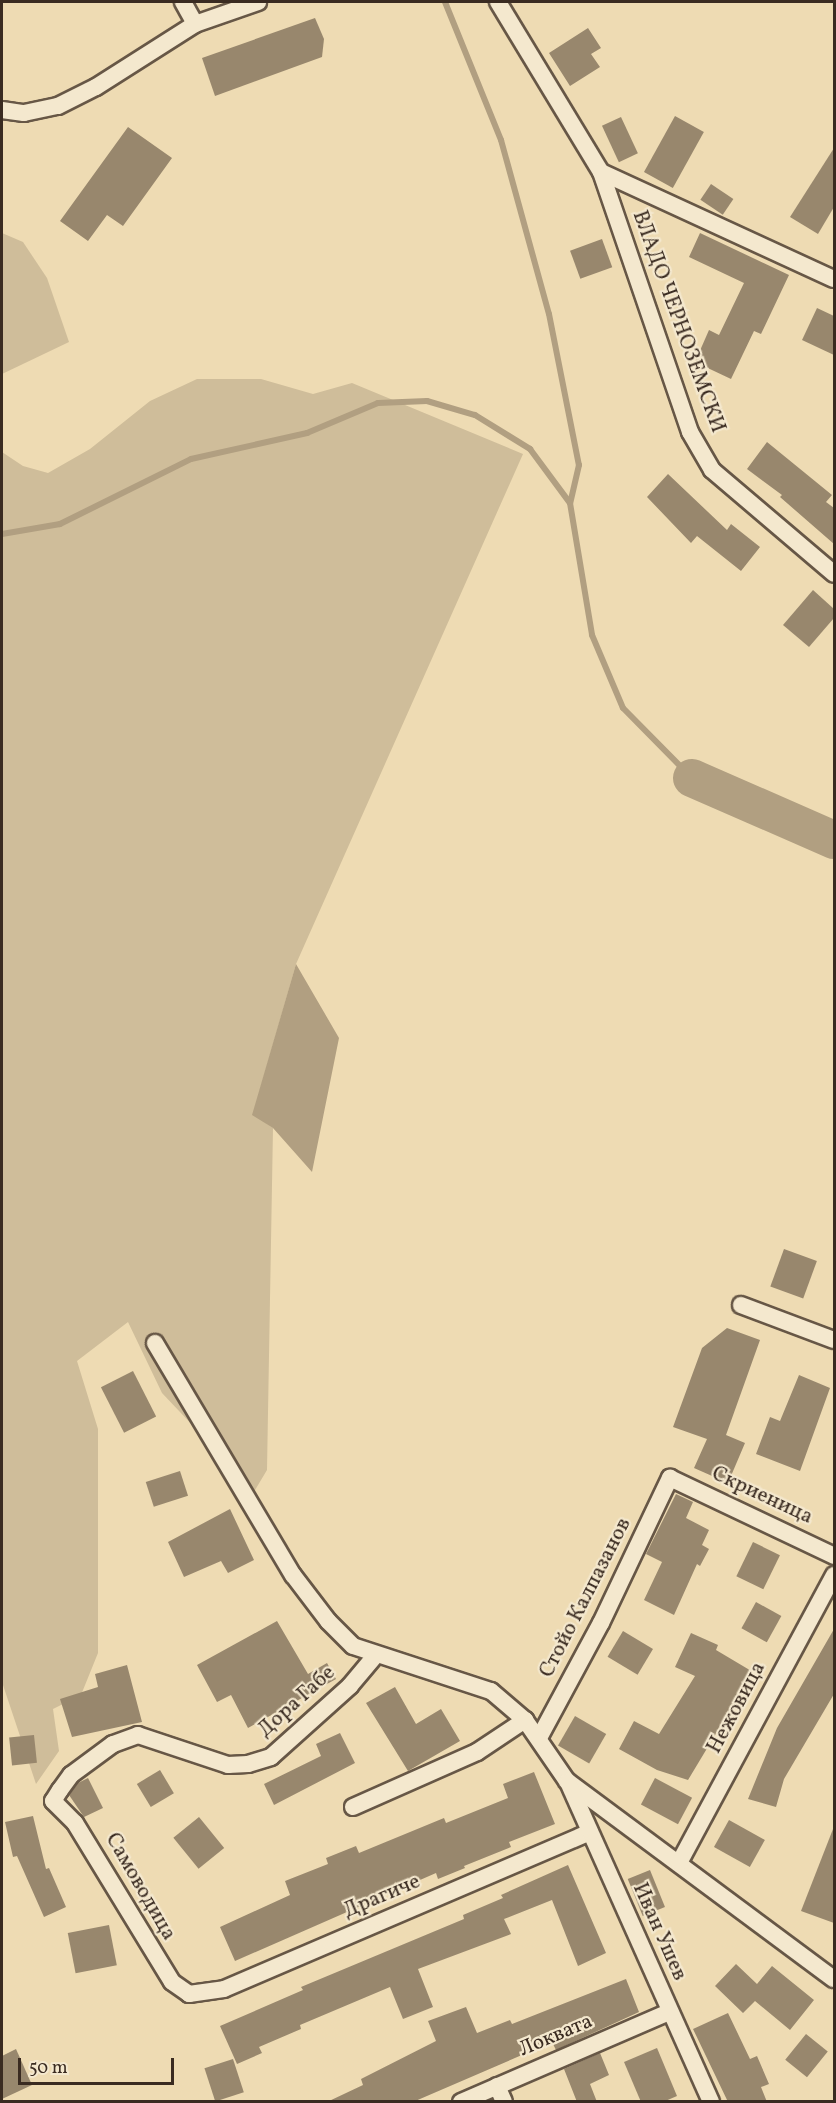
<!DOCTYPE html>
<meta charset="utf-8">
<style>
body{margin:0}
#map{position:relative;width:836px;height:2103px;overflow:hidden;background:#eedbb3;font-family:Vollkorn,serif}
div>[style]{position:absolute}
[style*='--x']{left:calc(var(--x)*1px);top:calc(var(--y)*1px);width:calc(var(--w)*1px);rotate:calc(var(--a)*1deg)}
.green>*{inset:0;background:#cfbd9a}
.water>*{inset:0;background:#b19f81}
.stream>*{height:6px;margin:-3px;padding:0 3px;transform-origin:3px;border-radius:3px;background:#b19f81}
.river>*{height:38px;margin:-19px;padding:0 19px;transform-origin:19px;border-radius:19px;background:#b19f81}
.building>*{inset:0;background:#98876d;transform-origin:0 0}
.roads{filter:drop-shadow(2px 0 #675746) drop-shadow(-2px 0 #675746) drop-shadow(0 2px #675746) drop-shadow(0 -2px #675746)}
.street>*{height:16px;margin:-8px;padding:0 8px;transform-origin:8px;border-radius:8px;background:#f4e8ce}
span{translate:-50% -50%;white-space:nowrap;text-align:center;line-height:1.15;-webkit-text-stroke:4.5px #f4e8ce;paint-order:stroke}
.street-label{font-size:21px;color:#3a2b21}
.frame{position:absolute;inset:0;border:3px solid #3a2b21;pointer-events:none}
.scale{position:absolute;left:18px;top:2058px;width:156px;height:27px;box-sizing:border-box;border:3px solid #3a2b21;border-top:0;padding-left:8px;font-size:18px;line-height:21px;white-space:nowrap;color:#3a2b21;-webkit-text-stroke:4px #f4e8ce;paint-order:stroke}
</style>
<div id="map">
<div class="green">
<div style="clip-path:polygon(2px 233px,23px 242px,47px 278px,69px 342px,2px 374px)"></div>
<div style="clip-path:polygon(197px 379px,261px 379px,313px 394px,352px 383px,523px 454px,296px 964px,253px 1114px,273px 1128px,267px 1470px,245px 1507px,232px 1467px,162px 1393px,128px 1322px,77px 1361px,98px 1429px,98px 1653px,81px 1695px,53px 1709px,59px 1751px,36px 1784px,2px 1682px,2px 452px,23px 466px,48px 473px,90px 449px,150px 401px)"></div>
</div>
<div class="water">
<div style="clip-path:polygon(296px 964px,339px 1038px,312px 1172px,273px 1128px,252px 1115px)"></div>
</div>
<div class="stream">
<div style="--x:445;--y:2;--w:149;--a:67.9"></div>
<div style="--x:501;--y:140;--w:180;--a:74.6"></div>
<div style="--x:549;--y:314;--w:154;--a:78.8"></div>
<div style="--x:579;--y:465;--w:39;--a:103"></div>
<div style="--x:2;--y:534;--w:59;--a:-9.8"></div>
<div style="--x:60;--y:524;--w:146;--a:-26.4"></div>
<div style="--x:191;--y:459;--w:119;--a:-12.6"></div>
<div style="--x:307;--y:433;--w:77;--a:-22.9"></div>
<div style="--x:378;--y:403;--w:49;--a:-2.3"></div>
<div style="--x:427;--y:401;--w:50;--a:16.3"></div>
<div style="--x:475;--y:415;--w:65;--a:31.7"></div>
<div style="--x:530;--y:449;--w:67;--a:53.5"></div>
<div style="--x:570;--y:503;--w:134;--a:80.5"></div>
<div style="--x:592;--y:635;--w:79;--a:67"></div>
<div style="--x:623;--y:708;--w:98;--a:45.4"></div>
</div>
<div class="river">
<div style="--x:692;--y:778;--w:155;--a:23.6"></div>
</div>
<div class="building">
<div style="clip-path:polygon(315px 18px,324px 39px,322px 57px,215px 96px,202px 58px)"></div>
<div style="clip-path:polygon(588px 28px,601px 48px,591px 54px,600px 67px,570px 86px,549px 53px)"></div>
<div style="left:675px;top:116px;width:33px;height:64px;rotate:29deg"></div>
<div style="left:621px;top:117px;width:40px;height:21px;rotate:65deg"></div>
<div style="clip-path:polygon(128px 127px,172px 158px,123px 226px,107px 215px,88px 241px,60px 221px)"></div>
<div style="clip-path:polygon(834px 148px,834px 207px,818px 234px,790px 217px)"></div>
<div style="left:711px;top:184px;width:27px;height:19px;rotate:34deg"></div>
<div style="clip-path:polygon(700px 233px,789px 275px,761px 334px,754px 331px,731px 379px,695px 362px,709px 330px,719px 335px,744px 283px,689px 257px)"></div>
<div style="left:602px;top:239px;width:30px;height:34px;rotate:70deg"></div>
<div style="clip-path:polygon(817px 308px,834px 316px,834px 355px,802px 340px)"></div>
<div style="clip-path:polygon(767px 442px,832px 495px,826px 502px,834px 508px,834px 544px,780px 497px,782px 495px,747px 469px)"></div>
<div style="clip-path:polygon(668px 474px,727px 530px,731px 524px,760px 547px,741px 571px,697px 536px,691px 543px,647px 497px)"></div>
<div style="clip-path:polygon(813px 590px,834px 609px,834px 618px,809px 647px,783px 625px)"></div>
<div style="left:784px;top:1249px;width:35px;height:40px;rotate:20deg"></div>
<div style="clip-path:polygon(727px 1328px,760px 1340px,726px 1435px,745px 1443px,728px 1483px,694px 1468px,707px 1439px,673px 1427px,702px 1348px)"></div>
<div style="left:133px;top:1371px;width:51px;height:36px;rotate:63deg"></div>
<div style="clip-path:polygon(799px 1375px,830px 1388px,800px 1471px,756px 1454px,770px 1417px,780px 1421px)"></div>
<div style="left:180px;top:1471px;width:26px;height:36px;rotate:72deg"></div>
<div style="clip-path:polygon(676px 1494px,693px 1502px,686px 1518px,709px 1530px,702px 1545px,709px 1549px,700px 1566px,697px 1564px,674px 1615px,644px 1600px,662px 1562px,646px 1554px)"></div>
<div style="clip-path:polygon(230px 1509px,254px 1560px,228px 1573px,221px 1561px,184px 1577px,168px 1542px)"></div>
<div style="left:753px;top:1542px;width:30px;height:38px;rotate:26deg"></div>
<div style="left:756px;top:1602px;width:29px;height:30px;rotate:29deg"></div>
<div style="clip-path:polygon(277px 1621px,308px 1674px,327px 1663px,336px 1679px,248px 1728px,231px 1695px,217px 1702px,197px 1665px)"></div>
<div style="clip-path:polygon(834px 1629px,834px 1694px,784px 1779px,776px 1807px,748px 1799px,777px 1728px)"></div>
<div style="left:623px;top:1631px;width:35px;height:30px;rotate:31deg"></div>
<div style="clip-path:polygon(691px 1633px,718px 1645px,716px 1650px,753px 1672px,688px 1780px,657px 1770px,619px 1749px,634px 1721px,659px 1734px,695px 1676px,675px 1667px)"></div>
<div style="clip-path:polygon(127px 1665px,142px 1722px,72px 1737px,60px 1699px,98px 1687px,95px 1674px)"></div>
<div style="clip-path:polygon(395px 1687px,416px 1724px,441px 1709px,460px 1741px,408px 1771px,366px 1703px)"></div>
<div style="left:575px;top:1716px;width:36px;height:34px;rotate:30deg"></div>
<div style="clip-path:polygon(340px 1733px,355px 1763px,274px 1805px,264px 1784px,321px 1756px,316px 1744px)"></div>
<div style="left:34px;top:1735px;width:28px;height:25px;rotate:84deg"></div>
<div style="left:160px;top:1770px;width:27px;height:27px;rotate:59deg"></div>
<div style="clip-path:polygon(534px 1772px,555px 1824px,509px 1842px,511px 1847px,464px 1866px,465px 1868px,438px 1879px,436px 1873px,235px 1961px,220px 1927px,290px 1895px,285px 1881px,328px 1864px,326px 1858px,356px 1846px,359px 1853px,444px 1818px,446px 1823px,508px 1798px,503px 1784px)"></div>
<div style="clip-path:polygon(88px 1778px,103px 1808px,84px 1817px,69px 1795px,78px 1783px)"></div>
<div style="left:655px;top:1778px;width:42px;height:30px;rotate:28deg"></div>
<div style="clip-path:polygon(33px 1816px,46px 1869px,49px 1868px,66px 1907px,44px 1917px,17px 1856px,13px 1857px,5px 1822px)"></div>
<div style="left:199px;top:1817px;width:40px;height:33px;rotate:51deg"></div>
<div style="left:729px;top:1820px;width:41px;height:31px;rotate:29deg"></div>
<div style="clip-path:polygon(833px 1829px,834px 1829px,834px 1923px,801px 1911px)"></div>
<div style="clip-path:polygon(568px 1865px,606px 1953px,578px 1966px,552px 1900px,504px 1919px,511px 1934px,418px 1969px,433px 2007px,403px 2019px,390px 1987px,300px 2025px,301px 2029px,259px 2047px,262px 2053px,237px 2064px,220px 2026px,303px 1990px,301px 1987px,464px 1919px,463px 1915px,503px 1898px,501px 1895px)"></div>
<div style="left:650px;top:1870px;width:40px;height:24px;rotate:68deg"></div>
<div style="left:109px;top:1925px;width:41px;height:42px;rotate:79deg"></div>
<div style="clip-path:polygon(736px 1964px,757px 1984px,772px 1966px,814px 2000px,790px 2030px,755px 2001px,743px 2013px,715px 1986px)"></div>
<div style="clip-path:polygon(626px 1979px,639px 2012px,556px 2050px,552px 2042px,413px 2102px,327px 2102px,363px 2085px,361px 2079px,436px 2041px,428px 2021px,466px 2007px,477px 2033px,510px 2020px,512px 2024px)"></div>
<div style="clip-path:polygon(728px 2013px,750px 2059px,757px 2056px,769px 2084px,761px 2087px,767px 2102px,728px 2102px,693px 2029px)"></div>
<div style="left:806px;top:2034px;width:28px;height:33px;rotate:39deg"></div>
<div style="clip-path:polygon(657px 2048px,677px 2096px,663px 2102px,641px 2102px,624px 2062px)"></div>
<div style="clip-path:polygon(16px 2049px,32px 2085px,2px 2099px,2px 2056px)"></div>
<div style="clip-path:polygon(600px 2053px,609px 2075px,590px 2084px,597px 2102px,577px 2102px,564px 2069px)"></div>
<div style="left:233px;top:2059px;width:35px;height:30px;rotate:72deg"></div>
</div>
<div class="roads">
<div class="street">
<div style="--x:183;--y:2;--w:25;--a:61"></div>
<div style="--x:498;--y:2;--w:199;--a:58.8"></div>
<div style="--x:601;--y:172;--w:256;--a:24.7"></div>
<div style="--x:2;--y:110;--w:22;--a:8"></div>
<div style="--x:24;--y:113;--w:35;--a:-12"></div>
<div style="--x:58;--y:106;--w:42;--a:-26.6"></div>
<div style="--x:96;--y:87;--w:117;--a:-32.5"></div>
<div style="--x:195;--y:24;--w:67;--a:-19.2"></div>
<div style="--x:601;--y:172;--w:275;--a:71.1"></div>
<div style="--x:690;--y:432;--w:44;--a:59.9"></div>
<div style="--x:712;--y:470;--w:160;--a:40.4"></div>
<div style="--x:741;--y:1305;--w:99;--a:20.6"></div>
<div style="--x:155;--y:1343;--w:270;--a:59.3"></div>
<div style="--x:293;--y:1575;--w:58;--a:52.7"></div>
<div style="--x:328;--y:1621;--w:35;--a:45"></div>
<div style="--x:353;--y:1646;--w:145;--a:18.1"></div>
<div style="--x:491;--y:1691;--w:45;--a:40.5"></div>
<div style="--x:525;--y:1720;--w:74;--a:55.5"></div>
<div style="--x:567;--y:1781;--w:332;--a:36.6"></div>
<div style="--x:375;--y:1656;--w:39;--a:130"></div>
<div style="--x:350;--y:1686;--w:106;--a:138.1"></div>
<div style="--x:271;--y:1757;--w:24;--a:163"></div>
<div style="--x:248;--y:1764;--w:20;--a:177"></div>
<div style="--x:228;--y:1765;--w:95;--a:-161.6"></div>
<div style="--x:138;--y:1735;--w:27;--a:160"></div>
<div style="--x:113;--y:1744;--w:52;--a:143.6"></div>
<div style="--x:71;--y:1775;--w:19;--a:126"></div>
<div style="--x:60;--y:1790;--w:13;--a:122"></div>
<div style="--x:53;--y:1801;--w:31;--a:45"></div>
<div style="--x:75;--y:1823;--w:186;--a:58.6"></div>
<div style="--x:172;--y:1982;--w:21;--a:35"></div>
<div style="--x:189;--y:1994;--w:35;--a:-8"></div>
<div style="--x:224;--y:1989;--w:398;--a:-23.2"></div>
<div style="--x:539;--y:1738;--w:131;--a:-61.7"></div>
<div style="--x:601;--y:1623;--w:161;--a:-64.6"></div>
<div style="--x:670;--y:1478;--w:182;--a:25.4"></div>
<div style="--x:568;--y:1782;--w:350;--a:65.9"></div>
<div style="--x:353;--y:1807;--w:136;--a:-23.9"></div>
<div style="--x:477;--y:1752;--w:58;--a:-33.7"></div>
<div style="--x:679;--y:1863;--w:327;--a:-61.7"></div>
<div style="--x:497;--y:2086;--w:17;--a:66"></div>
<div style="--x:461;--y:2102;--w:227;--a:-23.4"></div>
</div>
</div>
<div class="street-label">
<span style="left:678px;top:322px;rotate:70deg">ВЛАДО ЧЕРНОЗЕМСКИ</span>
<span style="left:762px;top:1496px;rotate:25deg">Скриеница</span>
<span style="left:586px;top:1598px;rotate:-63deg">Стойо Калпазанов</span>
<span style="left:297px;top:1702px;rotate:-42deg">Дора Габе</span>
<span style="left:737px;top:1708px;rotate:-62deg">Нежовица</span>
<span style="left:140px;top:1887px;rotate:60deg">Самоводица</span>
<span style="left:382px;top:1897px;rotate:-23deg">Драгиче</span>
<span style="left:659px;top:1932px;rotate:66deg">Иван Ушев</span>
<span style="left:556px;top:2036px;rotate:-23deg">Локвата</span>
</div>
<div class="frame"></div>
<div class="scale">50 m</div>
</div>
